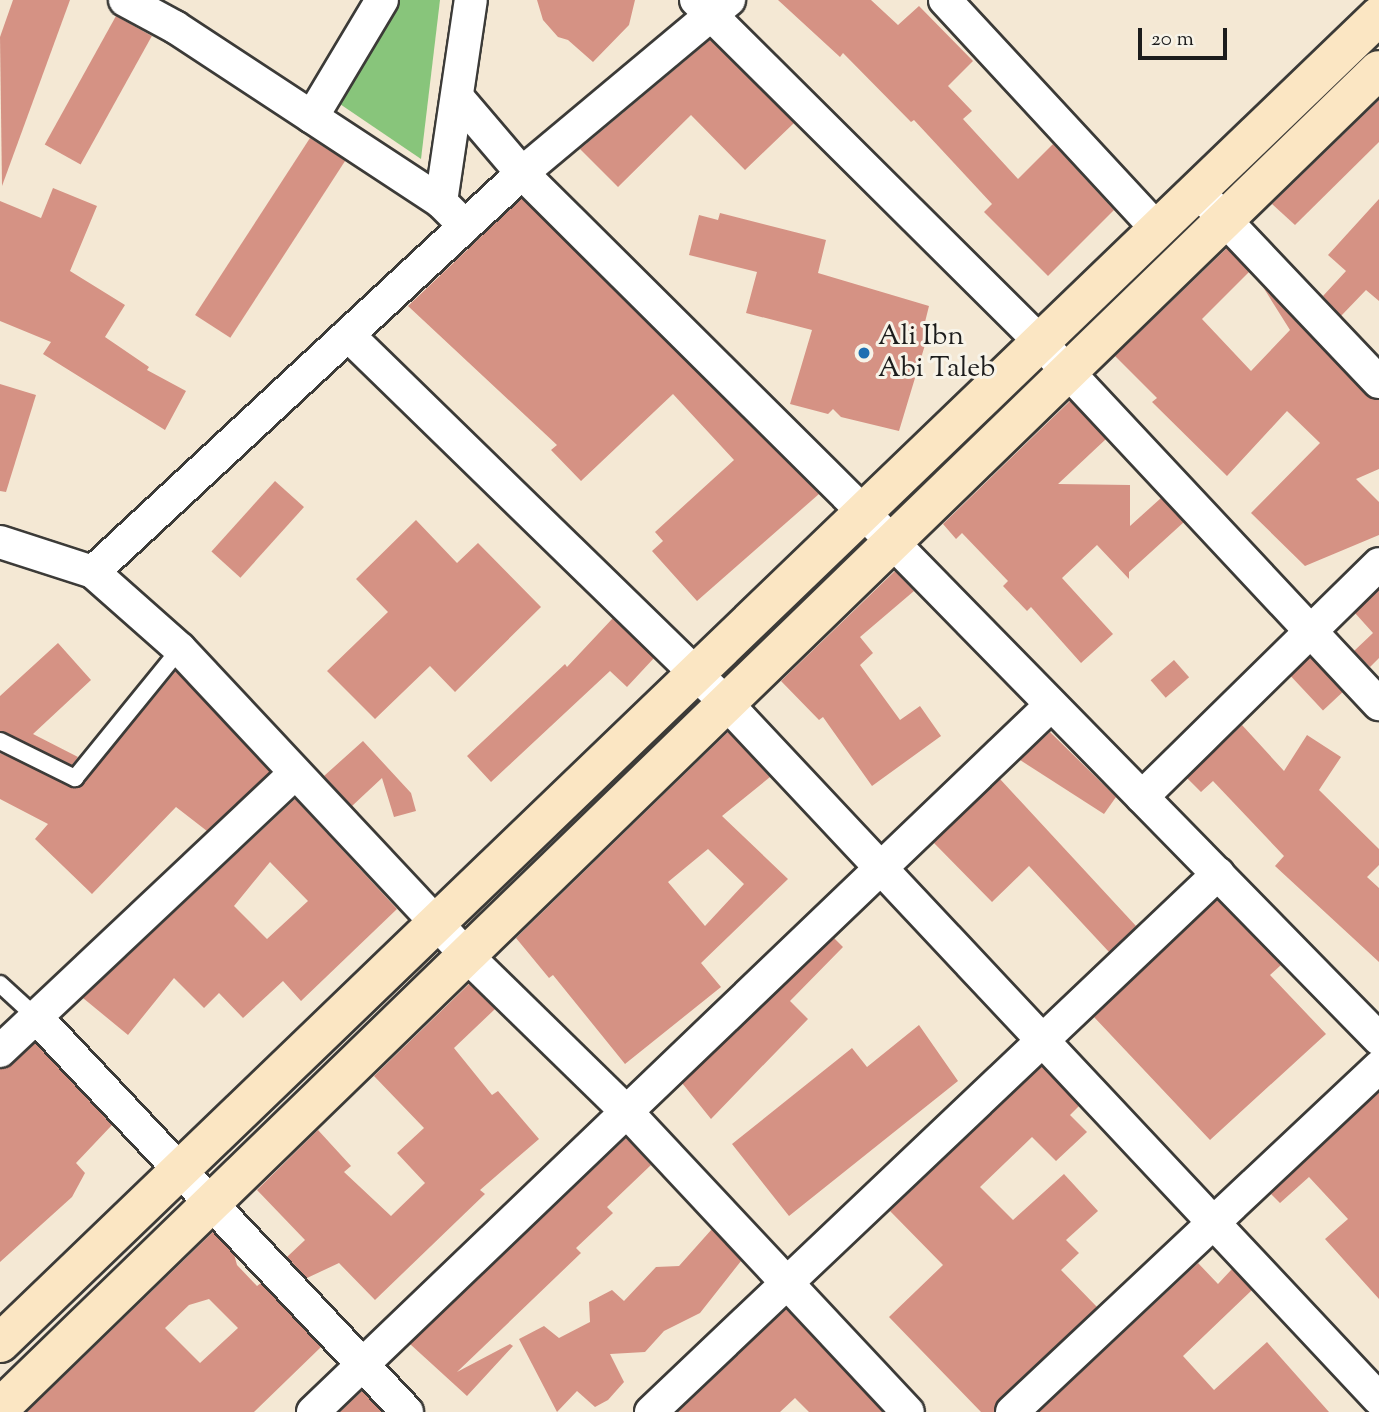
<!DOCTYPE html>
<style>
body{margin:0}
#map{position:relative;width:1379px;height:1412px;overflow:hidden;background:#f4e8d4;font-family:"Sorts Mill Goudy",serif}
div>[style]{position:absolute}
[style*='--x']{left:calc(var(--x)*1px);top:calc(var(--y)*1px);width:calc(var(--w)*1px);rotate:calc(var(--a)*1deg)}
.green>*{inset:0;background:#88c57b}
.building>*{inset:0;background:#d59284;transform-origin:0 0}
.roads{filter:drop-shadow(2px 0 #3c3b38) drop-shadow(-2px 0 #3c3b38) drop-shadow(0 2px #3c3b38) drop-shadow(0 -2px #3c3b38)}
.lane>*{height:16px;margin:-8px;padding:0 8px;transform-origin:8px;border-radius:8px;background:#fff}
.street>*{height:32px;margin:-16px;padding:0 16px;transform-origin:16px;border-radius:16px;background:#fff}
.secondary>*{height:38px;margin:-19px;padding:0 19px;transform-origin:19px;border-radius:19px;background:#fbe6c3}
.dots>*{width:19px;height:19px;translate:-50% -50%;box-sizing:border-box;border:4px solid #f7f3e8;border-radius:50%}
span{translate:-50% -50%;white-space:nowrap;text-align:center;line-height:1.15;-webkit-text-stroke:6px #f7f3e8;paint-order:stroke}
.poi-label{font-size:28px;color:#1c1c1c}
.left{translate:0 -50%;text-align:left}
.scale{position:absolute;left:1138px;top:28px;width:89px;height:32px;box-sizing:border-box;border:4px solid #1c1c1c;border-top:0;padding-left:9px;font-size:21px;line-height:24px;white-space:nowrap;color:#1c1c1c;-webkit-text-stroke:5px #f7f3e8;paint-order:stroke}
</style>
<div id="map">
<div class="green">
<div style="clip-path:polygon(397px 0,440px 0,421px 159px,334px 100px)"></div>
</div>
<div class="building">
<div style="clip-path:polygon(13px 0,70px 0,2px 186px,0 37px)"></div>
<div style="clip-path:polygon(537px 0,635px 0,629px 25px,593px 62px,568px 40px,558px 37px,543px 20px)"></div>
<div style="clip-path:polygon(778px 0,871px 0,898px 25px,919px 6px,973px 61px,948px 86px,972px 111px,963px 119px,1018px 179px,1053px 144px,1114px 210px,1048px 276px,984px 212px,992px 204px,914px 120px,911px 122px,843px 53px,840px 57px)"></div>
<div style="left:116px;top:16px;width:41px;height:147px;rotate:29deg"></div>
<div style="clip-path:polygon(710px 40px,794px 123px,745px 170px,691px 115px,618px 187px,580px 149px)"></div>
<div style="clip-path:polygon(1379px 100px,1379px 142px,1295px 225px,1272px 204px)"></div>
<div style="left:310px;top:138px;width:42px;height:211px;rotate:33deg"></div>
<div style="clip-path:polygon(53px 188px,97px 206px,70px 271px,125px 305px,105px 337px,149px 367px,147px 370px,186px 391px,165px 430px,43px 354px,51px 342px,0 321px,0 201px,41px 218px)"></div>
<div style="clip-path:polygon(522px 198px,819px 494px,697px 601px,652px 551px,663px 541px,655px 532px,734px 460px,673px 394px,581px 481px,551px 450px,557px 445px,408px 306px)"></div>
<div style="clip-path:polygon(1379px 199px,1379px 301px,1366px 290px,1341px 316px,1323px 296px,1346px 271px,1328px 255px)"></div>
<div style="clip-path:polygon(720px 213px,826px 240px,818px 273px,929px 306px,925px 322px,931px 325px,899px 431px,841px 417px,833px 409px,828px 414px,790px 404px,812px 330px,746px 313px,757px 272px,689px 255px,699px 215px,718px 220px)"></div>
<div style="clip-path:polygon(1227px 248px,1249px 272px,1202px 319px,1251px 371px,1290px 330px,1263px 287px,1366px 395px,1379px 400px,1379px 469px,1356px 479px,1379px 502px,1379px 535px,1305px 566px,1251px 513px,1320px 443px,1287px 411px,1227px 476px,1152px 402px,1157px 398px,1115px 356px)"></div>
<div style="clip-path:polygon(0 384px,36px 395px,6px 492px,0 491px)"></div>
<div style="clip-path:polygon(1070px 401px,1106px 439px,1058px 484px,1130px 485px,1130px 526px,1161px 498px,1184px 522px,1129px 572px,1129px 579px,1097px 545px,1062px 578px,1113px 634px,1081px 663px,1031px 607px,1027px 611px,1003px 586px,1008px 581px,962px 533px,956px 539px,943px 524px)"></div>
<div style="left:275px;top:481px;width:39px;height:95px;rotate:42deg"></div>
<div style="clip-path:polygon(416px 520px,457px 563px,478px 543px,541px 607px,455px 692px,430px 666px,375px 719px,327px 671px,388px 612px,356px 579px)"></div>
<div style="clip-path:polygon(895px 571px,914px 591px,860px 637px,873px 653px,860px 665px,900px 720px,920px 706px,941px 736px,872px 786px,823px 717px,819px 720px,781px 681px)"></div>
<div style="clip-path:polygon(1379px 590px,1379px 658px,1370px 667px,1354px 651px,1373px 633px,1355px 613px)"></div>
<div style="clip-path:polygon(613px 618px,654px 658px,627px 687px,610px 671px,491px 782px,467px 756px,565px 664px,567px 667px)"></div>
<div style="clip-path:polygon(58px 643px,91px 680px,33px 734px,78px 757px,72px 765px,0 731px,0 696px)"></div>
<div style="left:1310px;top:657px;width:48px;height:27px;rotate:47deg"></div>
<div style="left:1174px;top:660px;width:23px;height:31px;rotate:49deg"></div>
<div style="clip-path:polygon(176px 671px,270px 772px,207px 831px,176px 807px,92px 894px,35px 839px,48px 824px,0 799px,0 753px,79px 788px)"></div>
<div style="clip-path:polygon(1242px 725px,1284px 771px,1307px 735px,1341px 757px,1319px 790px,1379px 849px,1379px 865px,1367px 877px,1379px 888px,1379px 962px,1275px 866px,1284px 856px,1213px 781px,1201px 792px,1187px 778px)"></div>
<div style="clip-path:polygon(evenodd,728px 732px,770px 777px,722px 816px,788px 879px,701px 963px,721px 987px,625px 1064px,553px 975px,549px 978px,516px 938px,728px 732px,708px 849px,744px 884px,705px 926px,668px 882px,708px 849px)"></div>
<div style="clip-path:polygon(1050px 732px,1116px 797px,1104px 814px,1020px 760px)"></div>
<div style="clip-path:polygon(363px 741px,411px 793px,416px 811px,394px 817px,382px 778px,352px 806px,324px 776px)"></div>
<div style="clip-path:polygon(1000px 779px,1136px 926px,1109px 952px,1029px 866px,992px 902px,934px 843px)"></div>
<div style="clip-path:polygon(evenodd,295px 799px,397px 909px,301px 1001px,283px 981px,243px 1018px,219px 993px,204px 1008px,174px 978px,128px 1035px,83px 998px,295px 799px,270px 862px,308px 901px,267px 939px,234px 906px,270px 862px)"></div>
<div style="clip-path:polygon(1217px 900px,1281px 965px,1270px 975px,1326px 1034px,1210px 1140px,1094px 1017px)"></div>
<div style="clip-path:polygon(834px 938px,843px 947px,790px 1001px,808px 1019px,711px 1119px,682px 1083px)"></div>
<div style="clip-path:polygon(469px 984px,495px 1009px,454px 1048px,492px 1095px,498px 1091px,539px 1139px,480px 1190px,485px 1194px,375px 1300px,339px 1263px,307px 1278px,287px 1257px,305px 1240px,257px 1190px,318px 1130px,351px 1166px,344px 1172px,391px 1216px,425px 1183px,397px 1153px,424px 1128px,374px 1076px)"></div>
<div style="clip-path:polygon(919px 1025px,958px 1081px,789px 1216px,732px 1144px,852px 1048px,867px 1067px)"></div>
<div style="clip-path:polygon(35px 1043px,112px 1125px,76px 1163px,85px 1173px,72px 1197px,0 1262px,0 1069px,13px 1064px)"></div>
<div style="clip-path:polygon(1042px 1066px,1079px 1106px,1070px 1115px,1087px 1132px,1056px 1161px,1032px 1137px,980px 1187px,1013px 1220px,1064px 1174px,1098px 1211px,1066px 1240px,1079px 1253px,1061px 1270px,1097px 1307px,999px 1399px,994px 1412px,981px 1412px,889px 1317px,943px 1265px,890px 1211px)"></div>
<div style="clip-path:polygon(1379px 1092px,1379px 1299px,1325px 1239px,1348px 1219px,1309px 1177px,1280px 1203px,1271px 1194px)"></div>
<div style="clip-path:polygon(626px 1138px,651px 1165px,607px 1207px,613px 1213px,576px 1248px,581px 1253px,457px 1372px,510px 1344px,513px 1346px,467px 1396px,410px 1344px)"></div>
<div style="clip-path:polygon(712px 1229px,741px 1261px,700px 1313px,664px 1331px,645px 1352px,610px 1354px,624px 1382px,608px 1400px,595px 1407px,577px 1391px,557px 1412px,519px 1339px,544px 1326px,559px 1338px,590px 1322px,589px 1302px,612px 1290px,624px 1301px,656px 1267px,679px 1266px)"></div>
<div style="clip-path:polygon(evenodd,213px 1232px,234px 1254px,237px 1265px,257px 1286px,261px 1283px,321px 1347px,254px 1412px,27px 1412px,213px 1232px,209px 1299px,238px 1328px,200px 1363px,165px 1328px,189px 1305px,209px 1299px)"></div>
<div style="clip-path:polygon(1198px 1263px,1218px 1284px,1232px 1269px,1252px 1290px,1183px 1356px,1214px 1390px,1267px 1342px,1329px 1412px,1039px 1412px)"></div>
<div style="clip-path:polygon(786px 1309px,883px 1412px,809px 1412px,795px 1398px,780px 1412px,678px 1412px)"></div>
<div style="clip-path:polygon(362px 1391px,382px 1412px,340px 1412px)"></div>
</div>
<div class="roads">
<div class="lane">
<div style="--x:0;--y:741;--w:84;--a:26.3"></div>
<div style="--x:75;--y:778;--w:166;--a:-50.9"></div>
<div style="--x:0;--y:984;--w:49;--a:42.5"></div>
</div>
<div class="street">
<div style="--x:125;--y:0;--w:57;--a:28.4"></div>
<div style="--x:175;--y:27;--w:318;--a:33.3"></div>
<div style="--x:441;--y:202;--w:34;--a:45"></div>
<div style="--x:696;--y:0;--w:485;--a:44.8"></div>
<div style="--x:1040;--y:342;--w:496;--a:46.9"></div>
<div style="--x:945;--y:0;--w:312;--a:47.2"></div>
<div style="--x:457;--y:97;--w:100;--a:49.5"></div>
<div style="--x:522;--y:173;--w:479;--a:44.8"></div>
<div style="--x:862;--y:511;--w:739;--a:45.6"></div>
<div style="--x:312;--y:117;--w:136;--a:-59.1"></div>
<div style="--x:441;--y:202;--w:204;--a:-81.6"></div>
<div style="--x:1208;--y:202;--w:248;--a:46.5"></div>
<div style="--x:348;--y:335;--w:528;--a:44.23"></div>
<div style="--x:726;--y:703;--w:954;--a:46.83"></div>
<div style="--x:0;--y:542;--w:98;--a:17.9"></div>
<div style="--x:93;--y:572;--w:116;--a:41.5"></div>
<div style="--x:180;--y:649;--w:420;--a:46.9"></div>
<div style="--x:467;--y:956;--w:223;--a:44.3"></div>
<div style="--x:627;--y:1112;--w:411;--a:46.9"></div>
<div style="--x:93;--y:572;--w:586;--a:-42.92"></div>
<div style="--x:522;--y:173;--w:270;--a:-39.9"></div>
<div style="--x:1142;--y:797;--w:332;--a:-44.5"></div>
<div style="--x:36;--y:1017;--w:542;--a:46.79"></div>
<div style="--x:0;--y:1051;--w:405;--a:-43.3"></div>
<div style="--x:313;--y:1412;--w:1022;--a:-43.77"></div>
<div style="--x:651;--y:1412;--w:782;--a:-43.5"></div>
<div style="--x:1012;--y:1412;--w:504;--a:-43.23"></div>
</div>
<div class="secondary">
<div style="--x:0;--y:1343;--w:1914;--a:-43.9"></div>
<div style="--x:0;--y:1408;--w:1921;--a:-44.14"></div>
</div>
</div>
<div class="dots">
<div style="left:864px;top:353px;background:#1f6fb2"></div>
</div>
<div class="poi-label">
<span class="left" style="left:878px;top:353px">Ali Ibn<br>Abi Taleb</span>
</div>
<div class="scale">20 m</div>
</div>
